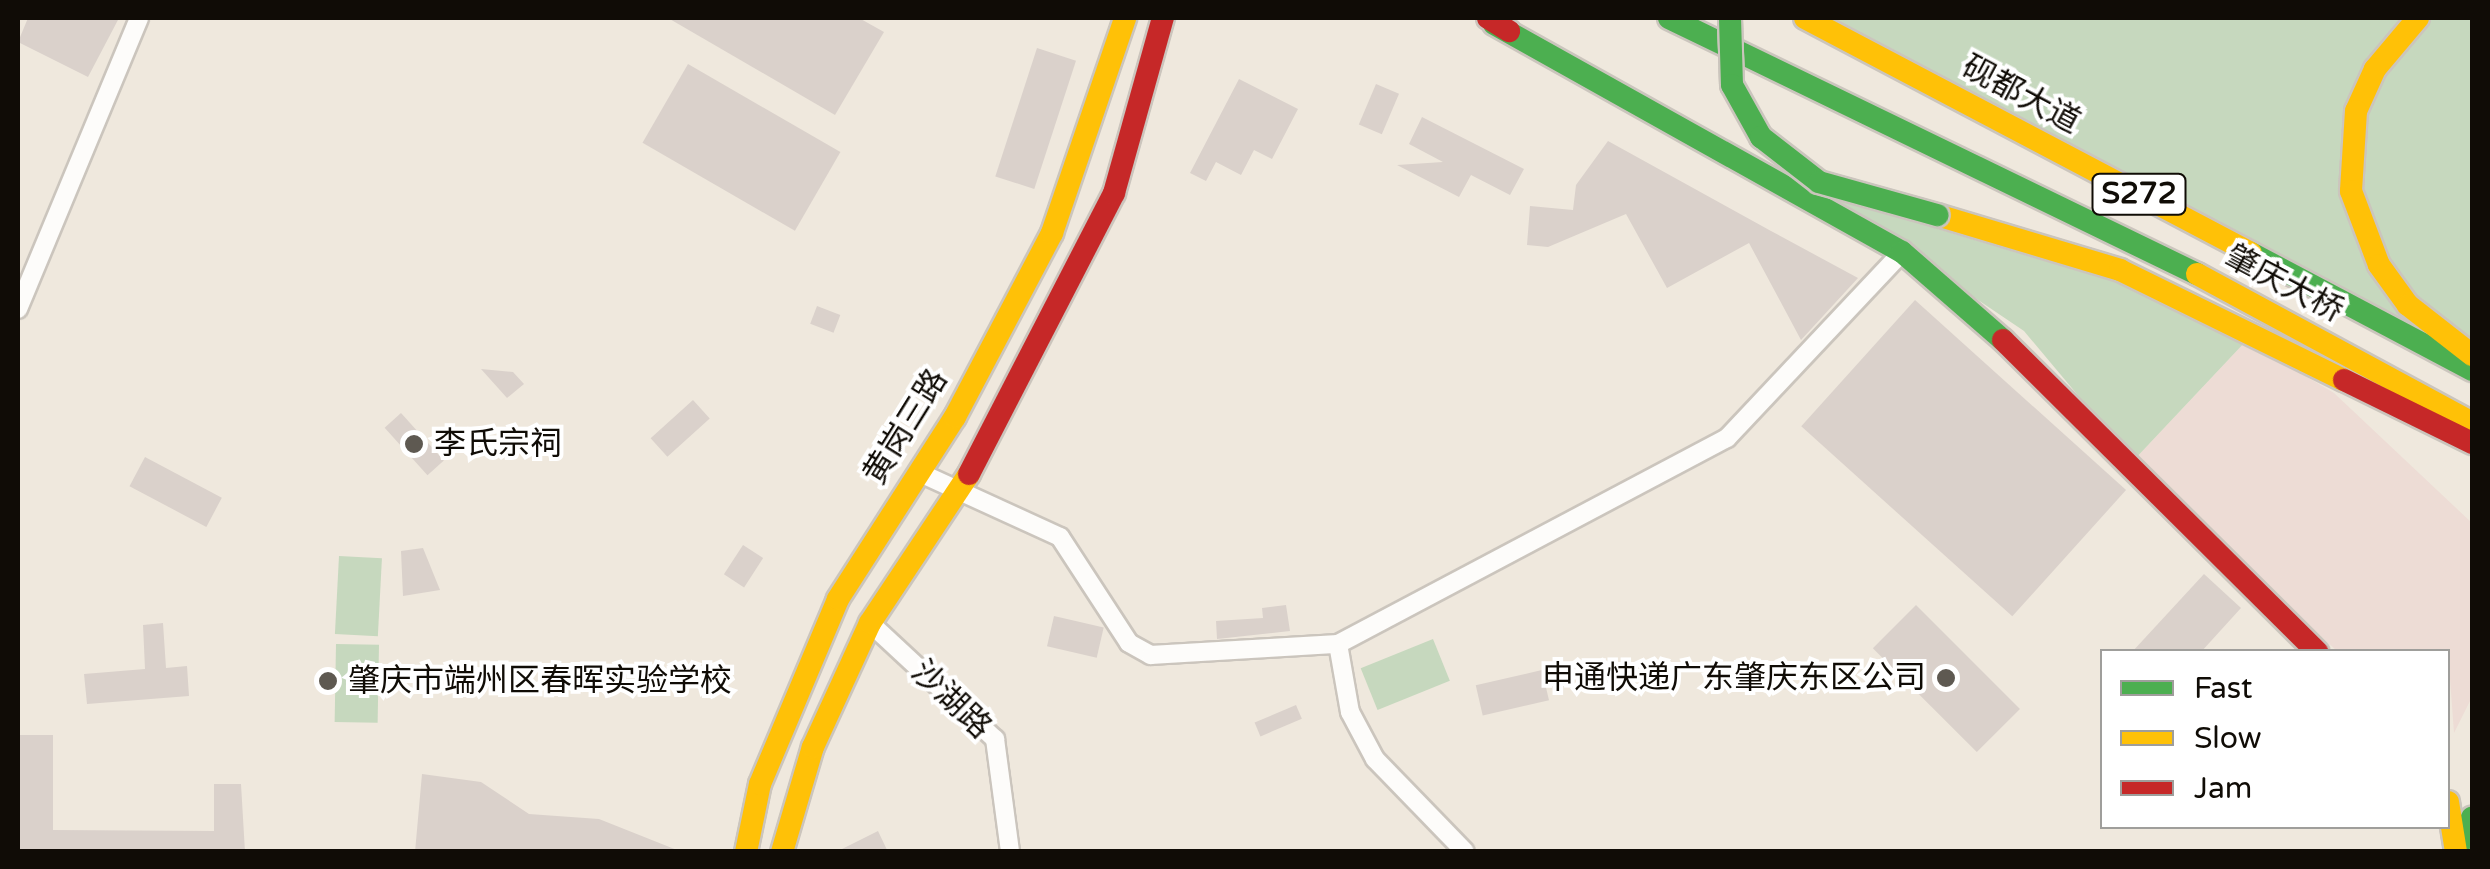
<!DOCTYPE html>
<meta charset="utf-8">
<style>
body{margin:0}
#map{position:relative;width:2490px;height:869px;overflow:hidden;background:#efe8dd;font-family:"Varela Round","Noto Sans SC",sans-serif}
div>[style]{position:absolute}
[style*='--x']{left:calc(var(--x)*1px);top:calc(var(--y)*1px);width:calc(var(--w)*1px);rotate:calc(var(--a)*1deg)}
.industrial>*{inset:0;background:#eddcd5}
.green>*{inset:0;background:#c6d8be;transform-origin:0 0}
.building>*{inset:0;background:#dad1cb;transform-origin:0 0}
.roads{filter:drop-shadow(2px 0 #cbc5bd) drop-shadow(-2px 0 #cbc5bd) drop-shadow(0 2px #cbc5bd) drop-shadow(0 -2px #cbc5bd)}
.street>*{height:18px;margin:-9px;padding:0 9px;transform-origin:9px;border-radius:9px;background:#fdfcfa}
.fast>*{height:22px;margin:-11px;padding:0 11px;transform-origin:11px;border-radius:11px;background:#4caf50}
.slow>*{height:22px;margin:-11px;padding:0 11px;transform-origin:11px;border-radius:11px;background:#ffc107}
.jam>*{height:22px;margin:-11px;padding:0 11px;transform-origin:11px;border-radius:11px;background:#c62828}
.bridges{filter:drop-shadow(2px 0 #cbc5bd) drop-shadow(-2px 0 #cbc5bd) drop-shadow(0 2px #cbc5bd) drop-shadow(0 -2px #cbc5bd)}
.fast-bridge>*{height:22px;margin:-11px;padding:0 11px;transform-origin:11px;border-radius:11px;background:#4caf50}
.dots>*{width:28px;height:28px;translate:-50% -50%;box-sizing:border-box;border:5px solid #fff;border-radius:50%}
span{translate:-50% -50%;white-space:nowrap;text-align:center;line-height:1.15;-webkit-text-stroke:8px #fff;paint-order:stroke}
.shield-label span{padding:2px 8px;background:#fff;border:2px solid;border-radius:8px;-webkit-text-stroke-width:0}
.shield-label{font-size:30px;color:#100c06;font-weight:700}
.street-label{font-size:32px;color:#100c06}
.poi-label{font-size:32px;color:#100c06}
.left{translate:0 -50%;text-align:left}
.right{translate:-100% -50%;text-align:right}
.frame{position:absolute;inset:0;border:20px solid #100c06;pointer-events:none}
.legend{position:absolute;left:2100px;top:649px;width:350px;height:180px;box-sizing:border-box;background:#fff;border:2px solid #9f9e9b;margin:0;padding:12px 18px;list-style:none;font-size:30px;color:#100c06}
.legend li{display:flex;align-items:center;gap:20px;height:50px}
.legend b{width:50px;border:2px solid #9f9e9b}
</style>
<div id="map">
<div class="industrial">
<div style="clip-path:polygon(2246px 341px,2334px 393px,2472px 523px,2472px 697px,2454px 733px,2448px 652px,2337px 651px,2133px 461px)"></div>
</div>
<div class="green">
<div style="clip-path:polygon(1814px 18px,2472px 18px,2472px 347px,2395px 316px)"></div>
<div style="clip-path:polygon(1821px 194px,2139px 289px,2246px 341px,2133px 461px,2024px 331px)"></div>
<div style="left:339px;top:556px;width:43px;height:78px;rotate:3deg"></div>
<div style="left:1433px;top:639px;width:45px;height:78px;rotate:68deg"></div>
<div style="left:336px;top:644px;width:43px;height:78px;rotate:1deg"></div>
</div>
<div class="building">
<div style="clip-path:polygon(28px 18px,119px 18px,88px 77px,18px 42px)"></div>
<div style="clip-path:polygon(668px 18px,859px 18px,884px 32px,835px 115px)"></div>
<div style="left:1037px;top:48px;width:41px;height:135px;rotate:18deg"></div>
<div style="left:688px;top:64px;width:176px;height:91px;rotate:30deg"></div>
<div style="clip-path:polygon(1239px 79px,1298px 109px,1272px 159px,1254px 150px,1241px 175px,1216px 162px,1206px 181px,1190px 173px)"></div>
<div style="left:1376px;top:84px;width:25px;height:44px;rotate:23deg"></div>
<div style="clip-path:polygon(1422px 117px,1524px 169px,1510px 195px,1471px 175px,1459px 197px,1397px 165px,1443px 162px,1409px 144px)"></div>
<div style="clip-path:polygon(1608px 141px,1771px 231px,1858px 278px,1801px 340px,1749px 243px,1667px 288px,1626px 214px,1548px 247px,1527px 245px,1530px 206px,1573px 210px,1576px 185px)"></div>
<div style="left:1915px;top:300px;width:284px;height:170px;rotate:42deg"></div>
<div style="left:817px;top:306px;width:25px;height:19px;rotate:21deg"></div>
<div style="clip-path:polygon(481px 369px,513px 372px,524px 384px,507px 398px)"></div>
<div style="left:693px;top:400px;width:25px;height:57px;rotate:48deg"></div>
<div style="left:401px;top:413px;width:64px;height:22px;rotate:48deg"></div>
<div style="left:145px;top:457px;width:87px;height:33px;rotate:28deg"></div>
<div style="left:743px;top:545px;width:24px;height:35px;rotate:33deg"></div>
<div style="clip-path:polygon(423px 548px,440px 590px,403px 596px,401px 551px)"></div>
<div style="clip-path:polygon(2204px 574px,2241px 608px,2201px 652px,2132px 652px)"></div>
<div style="clip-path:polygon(1286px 605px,1290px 631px,1217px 639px,1216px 621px,1263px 618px,1262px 608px)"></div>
<div style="left:1916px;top:605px;width:147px;height:61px;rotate:45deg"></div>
<div style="left:1054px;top:616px;width:51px;height:31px;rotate:13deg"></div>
<div style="clip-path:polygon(163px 623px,166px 668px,187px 666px,189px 696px,87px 704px,84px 674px,145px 669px,143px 625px)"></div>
<div style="left:1542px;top:670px;width:31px;height:68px;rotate:77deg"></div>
<div style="left:1296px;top:705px;width:15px;height:45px;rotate:67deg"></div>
<div style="clip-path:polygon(19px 735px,53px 735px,53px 830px,214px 831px,214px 784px,241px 784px,245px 852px,18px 852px)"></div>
<div style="clip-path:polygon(422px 774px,481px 782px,529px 814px,599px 819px,682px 852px,415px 852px)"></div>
<div style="clip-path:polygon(878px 831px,888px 852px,836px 852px)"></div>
</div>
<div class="roads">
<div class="street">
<div style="--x:18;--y:309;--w:315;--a:-67.4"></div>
<div style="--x:918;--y:472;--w:156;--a:24.6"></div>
<div style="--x:1060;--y:537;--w:126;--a:56.9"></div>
<div style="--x:1129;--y:643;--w:25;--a:29"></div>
<div style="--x:1151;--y:655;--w:187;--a:-3.4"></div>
<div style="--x:1338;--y:644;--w:440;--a:-27.9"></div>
<div style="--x:1727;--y:438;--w:255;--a:-46.7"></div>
<div style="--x:870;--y:623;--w:171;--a:42.9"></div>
<div style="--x:995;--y:739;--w:114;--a:82.4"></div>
<div style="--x:1338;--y:644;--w:69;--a:80"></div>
<div style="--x:1350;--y:712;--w:53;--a:62"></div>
<div style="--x:1375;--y:759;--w:129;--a:45.9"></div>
</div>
<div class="fast">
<div style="--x:1669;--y:18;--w:587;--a:25.87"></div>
<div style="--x:1494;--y:24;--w:467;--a:29.2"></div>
<div style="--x:1902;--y:252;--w:134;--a:41.1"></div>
<div style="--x:2251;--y:253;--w:250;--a:27.9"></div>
<div style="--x:2456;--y:852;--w:38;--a:-65"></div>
</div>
<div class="slow">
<div style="--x:1805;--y:18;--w:504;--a:27.79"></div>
<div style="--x:2418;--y:18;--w:67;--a:130.1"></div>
<div style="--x:2375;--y:69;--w:46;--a:114.3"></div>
<div style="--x:2356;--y:111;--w:80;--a:93.6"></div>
<div style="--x:2351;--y:191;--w:79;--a:69.3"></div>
<div style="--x:2379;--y:265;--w:49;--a:54.1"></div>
<div style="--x:2408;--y:305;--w:81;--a:38"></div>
<div style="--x:1937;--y:215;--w:191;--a:16.7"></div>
<div style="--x:2120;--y:270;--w:250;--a:26.2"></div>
<div style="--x:2197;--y:274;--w:313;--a:28.4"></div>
<div style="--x:2448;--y:802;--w:51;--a:80.9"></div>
<div style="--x:746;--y:852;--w:69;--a:-78.4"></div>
<div style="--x:760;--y:784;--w:201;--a:-67.1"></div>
<div style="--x:838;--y:599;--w:216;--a:-57.3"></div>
<div style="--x:955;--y:417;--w:208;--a:-62.2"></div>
<div style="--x:1052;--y:233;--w:227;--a:-71.2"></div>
<div style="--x:782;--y:852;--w:109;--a:-73.6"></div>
<div style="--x:813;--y:747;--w:136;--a:-65.3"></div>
<div style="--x:870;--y:623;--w:179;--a:-56.4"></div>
</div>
<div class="jam">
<div style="--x:1488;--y:18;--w:25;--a:32"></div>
<div style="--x:2003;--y:340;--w:443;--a:44.8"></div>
<div style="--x:2344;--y:380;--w:143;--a:26.2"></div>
<div style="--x:969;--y:474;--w:316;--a:-62.7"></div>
<div style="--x:1114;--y:193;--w:182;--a:-74.4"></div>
</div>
</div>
<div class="bridges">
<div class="fast-bridge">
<div style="--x:1730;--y:18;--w:67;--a:88.3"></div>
<div style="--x:1732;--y:85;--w:60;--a:60.9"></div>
<div style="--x:1761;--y:137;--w:73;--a:37.8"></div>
<div style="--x:1819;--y:182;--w:123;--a:15.6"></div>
</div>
</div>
<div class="dots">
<div style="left:414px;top:444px;background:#5e5951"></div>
<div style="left:1946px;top:678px;background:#5e5951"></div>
<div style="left:328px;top:681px;background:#5e5951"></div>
</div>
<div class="shield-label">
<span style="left:2139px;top:194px">S272</span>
</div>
<div class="street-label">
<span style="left:2021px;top:95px;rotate:28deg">砚都大道</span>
<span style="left:2284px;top:284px;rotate:28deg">肇庆大桥</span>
<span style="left:906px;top:427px;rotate:-58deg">黄岗三路</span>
<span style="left:951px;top:700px;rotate:44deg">沙湖路</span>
</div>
<div class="poi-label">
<span class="left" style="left:434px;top:444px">李氏宗祠</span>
<span class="right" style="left:1926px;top:678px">申通快递广东肇庆东区公司</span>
<span class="left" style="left:348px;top:681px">肇庆市端州区春晖实验学校</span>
</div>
<div class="frame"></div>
<ul class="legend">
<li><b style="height:12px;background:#4caf50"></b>Fast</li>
<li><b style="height:12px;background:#ffc107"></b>Slow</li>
<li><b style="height:12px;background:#c62828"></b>Jam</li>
</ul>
</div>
